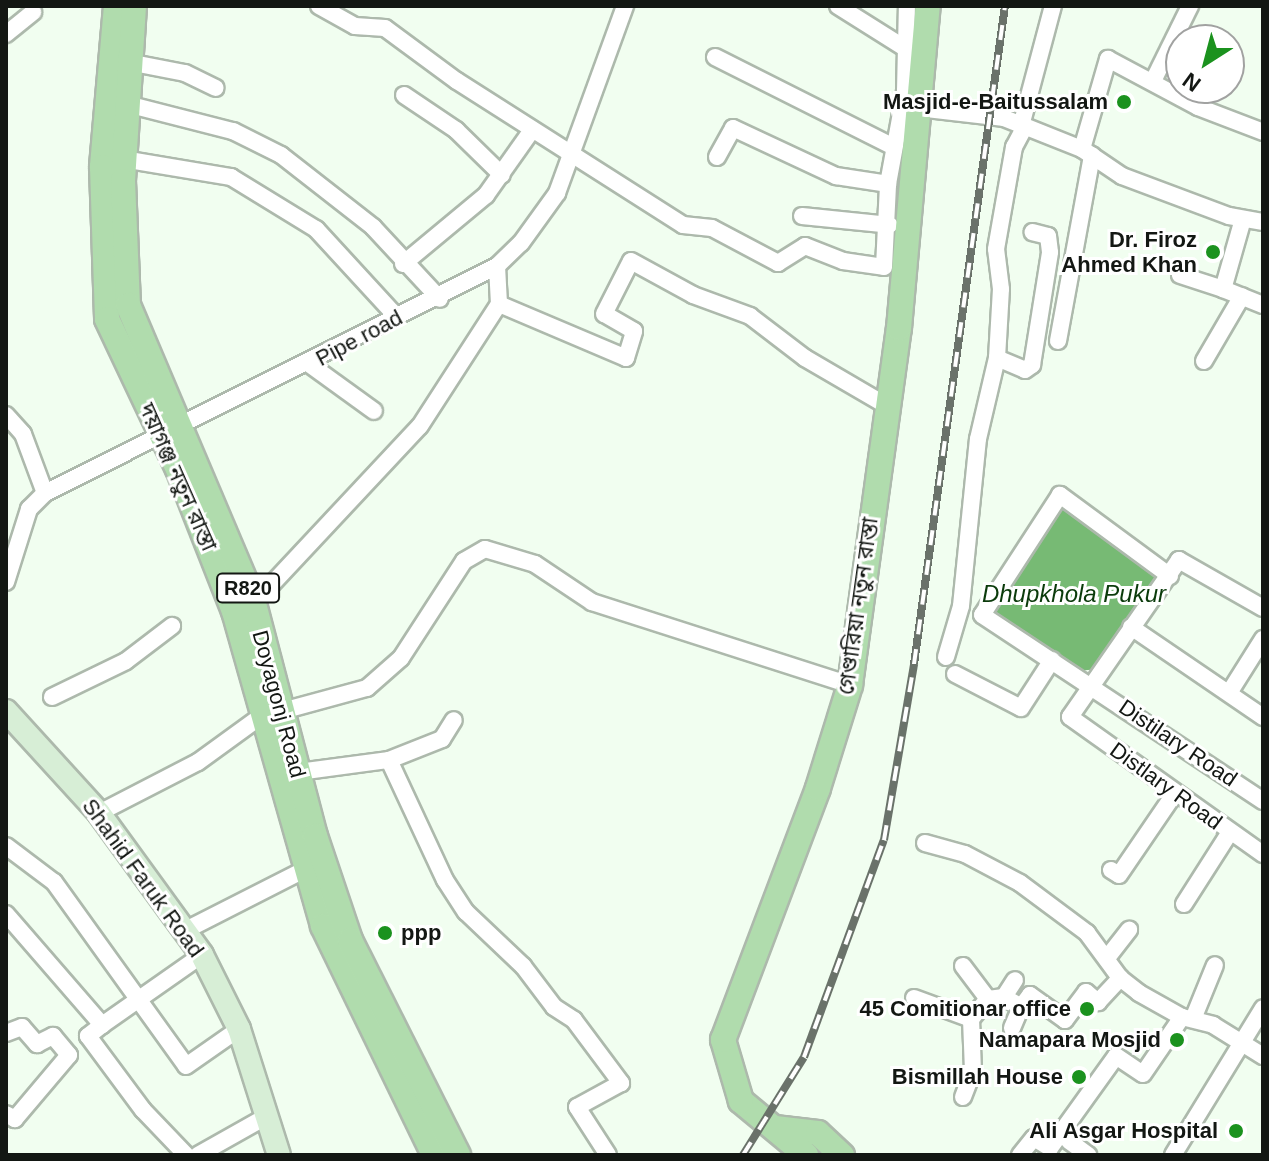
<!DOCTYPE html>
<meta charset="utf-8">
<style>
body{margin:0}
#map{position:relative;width:1269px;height:1161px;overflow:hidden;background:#f1fef0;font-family:Arial,"Noto Sans Bengali",sans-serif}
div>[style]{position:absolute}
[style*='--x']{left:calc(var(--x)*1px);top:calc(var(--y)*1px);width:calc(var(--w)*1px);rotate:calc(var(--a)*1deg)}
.water>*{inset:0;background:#77ba74}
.roads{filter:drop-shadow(2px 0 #adb9ac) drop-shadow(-2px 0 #adb9ac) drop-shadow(0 2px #adb9ac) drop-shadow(0 -2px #adb9ac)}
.minor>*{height:16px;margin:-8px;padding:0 8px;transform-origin:8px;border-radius:8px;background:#fff}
.secondary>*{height:22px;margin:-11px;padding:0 11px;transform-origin:11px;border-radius:11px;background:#d7eed6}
.primary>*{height:24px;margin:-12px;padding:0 12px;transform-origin:12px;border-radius:12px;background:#b0dcad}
.rail>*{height:8px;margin-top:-4px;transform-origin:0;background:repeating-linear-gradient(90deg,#fff 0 15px,#6a726a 0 30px);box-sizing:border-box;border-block:2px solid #6a726a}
.dots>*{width:22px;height:22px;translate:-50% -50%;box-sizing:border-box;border:4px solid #fff;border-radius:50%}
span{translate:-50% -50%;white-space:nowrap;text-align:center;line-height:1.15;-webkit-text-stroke:6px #fff;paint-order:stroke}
.shield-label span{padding:2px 6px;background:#fff;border:2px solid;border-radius:6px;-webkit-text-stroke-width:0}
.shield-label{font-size:20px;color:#131713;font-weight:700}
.poi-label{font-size:22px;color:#131713;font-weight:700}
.right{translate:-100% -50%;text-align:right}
.left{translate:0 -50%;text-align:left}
.street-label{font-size:22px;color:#131713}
.water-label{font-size:24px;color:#0b3b0b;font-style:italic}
.frame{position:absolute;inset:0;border:8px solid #131713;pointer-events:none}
.north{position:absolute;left:1165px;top:24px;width:80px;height:80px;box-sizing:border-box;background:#fff;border:2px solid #a1a2a1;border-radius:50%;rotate:216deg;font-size:22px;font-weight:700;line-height:32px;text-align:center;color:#131713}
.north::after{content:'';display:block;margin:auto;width:28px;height:36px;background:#1b921e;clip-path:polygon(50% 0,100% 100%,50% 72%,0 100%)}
</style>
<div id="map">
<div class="water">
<div style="clip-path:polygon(1061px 504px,1163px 577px,1099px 669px,1077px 671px,988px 612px)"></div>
</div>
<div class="roads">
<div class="minor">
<div style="--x:319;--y:6;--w:41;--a:29.1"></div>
<div style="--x:355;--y:26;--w:30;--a:4"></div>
<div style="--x:385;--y:28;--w:89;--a:36.4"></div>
<div style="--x:457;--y:81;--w:268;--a:32.5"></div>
<div style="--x:683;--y:225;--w:29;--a:6"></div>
<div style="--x:712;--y:228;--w:75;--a:27.9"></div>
<div style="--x:778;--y:263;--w:32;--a:-32"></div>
<div style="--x:805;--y:246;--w:41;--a:21.5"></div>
<div style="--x:843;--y:261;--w:41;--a:8.3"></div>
<div style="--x:884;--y:267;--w:83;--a:-87.2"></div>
<div style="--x:888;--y:184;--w:95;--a:-79.6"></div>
<div style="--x:905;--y:91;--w:85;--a:-88.7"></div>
<div style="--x:838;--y:6;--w:77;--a:32.2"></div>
<div style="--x:6;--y:34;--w:35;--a:-39"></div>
<div style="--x:715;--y:57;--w:200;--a:26.7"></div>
<div style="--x:123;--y:61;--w:63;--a:11"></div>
<div style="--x:185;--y:73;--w:34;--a:26"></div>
<div style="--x:1153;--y:81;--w:84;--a:-63.7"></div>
<div style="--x:404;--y:95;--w:63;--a:33.9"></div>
<div style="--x:456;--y:130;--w:64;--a:44.4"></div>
<div style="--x:119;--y:102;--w:118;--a:14.3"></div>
<div style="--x:233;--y:131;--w:54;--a:26.6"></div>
<div style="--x:281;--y:155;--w:117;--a:38"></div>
<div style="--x:373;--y:227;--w:98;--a:47.1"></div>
<div style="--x:918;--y:108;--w:87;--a:6.6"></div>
<div style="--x:1004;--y:118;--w:84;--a:21.7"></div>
<div style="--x:1082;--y:149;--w:94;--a:-73.9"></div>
<div style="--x:1108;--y:59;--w:102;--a:28.1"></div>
<div style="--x:1198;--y:107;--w:70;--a:21"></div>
<div style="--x:1021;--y:126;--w:124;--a:-75.1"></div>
<div style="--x:1082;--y:149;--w:48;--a:34"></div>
<div style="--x:1122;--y:176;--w:114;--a:20.5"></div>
<div style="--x:1229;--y:216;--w:35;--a:10"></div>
<div style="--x:717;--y:157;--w:33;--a:-61"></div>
<div style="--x:733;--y:128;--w:114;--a:25"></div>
<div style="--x:836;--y:176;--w:53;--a:8.7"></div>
<div style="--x:117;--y:158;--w:116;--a:9.5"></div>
<div style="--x:231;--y:177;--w:100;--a:31.5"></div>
<div style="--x:316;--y:229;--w:118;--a:47.4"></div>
<div style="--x:802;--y:216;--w:88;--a:5.8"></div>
<div style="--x:1243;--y:219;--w:73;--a:105.9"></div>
<div style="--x:1223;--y:289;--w:43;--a:21.8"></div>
<div style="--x:403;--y:264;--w:108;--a:-39.7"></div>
<div style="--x:486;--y:195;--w:80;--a:-54.7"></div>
<div style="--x:1180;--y:275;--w:45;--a:18"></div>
<div style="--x:499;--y:304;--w:138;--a:23"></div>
<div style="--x:626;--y:358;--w:28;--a:-73"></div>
<div style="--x:634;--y:331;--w:34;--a:-150"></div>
<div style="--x:604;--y:314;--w:59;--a:-63"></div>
<div style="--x:631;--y:261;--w:71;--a:28.7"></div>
<div style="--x:693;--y:295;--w:61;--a:20.2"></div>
<div style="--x:750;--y:316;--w:69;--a:37.4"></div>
<div style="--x:805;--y:358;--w:95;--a:30.3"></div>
<div style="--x:1058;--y:341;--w:189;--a:-79.6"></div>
<div style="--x:997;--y:358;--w:30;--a:23"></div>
<div style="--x:1025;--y:370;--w:9;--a:-36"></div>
<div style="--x:1032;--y:365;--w:114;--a:-80.9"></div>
<div style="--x:1050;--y:252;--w:16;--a:-97"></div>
<div style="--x:1048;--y:236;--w:16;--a:-166"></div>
<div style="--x:1204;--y:361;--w:75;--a:-59.7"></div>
<div style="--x:309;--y:364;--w:80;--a:35.9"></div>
<div style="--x:6;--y:415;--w:25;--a:48"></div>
<div style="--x:23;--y:434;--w:63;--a:69.6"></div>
<div style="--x:1170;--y:576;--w:137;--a:-143.6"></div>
<div style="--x:1060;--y:495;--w:143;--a:123"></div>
<div style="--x:982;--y:615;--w:337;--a:33.5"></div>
<div style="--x:6;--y:582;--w:77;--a:-72.5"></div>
<div style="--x:29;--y:509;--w:23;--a:-45"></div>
<div style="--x:45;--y:493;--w:506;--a:-26.67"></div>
<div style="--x:497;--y:266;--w:33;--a:-44"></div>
<div style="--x:521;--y:243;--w:62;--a:-54.2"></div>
<div style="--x:557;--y:193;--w:199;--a:-70"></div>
<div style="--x:245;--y:605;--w:34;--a:-38"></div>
<div style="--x:272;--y:584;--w:216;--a:-46.9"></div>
<div style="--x:420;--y:426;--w:145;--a:-57.1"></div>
<div style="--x:499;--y:304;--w:38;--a:-93"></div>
<div style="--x:1263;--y:608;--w:97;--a:-150.3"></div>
<div style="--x:1179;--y:560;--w:191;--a:124.8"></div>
<div style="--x:1070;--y:717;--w:237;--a:35.4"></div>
<div style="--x:1131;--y:627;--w:160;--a:34.3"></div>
<div style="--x:946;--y:657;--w:53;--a:-73.6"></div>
<div style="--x:961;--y:606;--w:168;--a:-84.2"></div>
<div style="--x:978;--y:439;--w:83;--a:-76.8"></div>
<div style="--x:997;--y:358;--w:69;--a:-86.7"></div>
<div style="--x:1001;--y:289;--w:40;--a:-97.1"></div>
<div style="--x:996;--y:249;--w:104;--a:-80"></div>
<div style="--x:1014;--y:147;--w:21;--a:-62"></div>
<div style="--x:955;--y:674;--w:74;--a:27.3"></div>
<div style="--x:1021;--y:708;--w:57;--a:-57.1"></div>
<div style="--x:1229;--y:693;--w:64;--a:-57.8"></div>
<div style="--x:52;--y:697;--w:82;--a:-25.9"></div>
<div style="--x:126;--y:661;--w:58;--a:-37.3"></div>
<div style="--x:389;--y:760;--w:132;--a:65"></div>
<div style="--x:445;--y:880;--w:38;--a:57"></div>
<div style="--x:466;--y:912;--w:79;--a:43.5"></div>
<div style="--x:523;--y:966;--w:51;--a:52.9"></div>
<div style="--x:554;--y:1007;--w:24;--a:33"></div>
<div style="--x:574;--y:1020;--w:79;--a:53.3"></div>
<div style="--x:621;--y:1083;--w:50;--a:151.4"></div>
<div style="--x:577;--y:1107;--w:57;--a:57.1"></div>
<div style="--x:291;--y:773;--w:99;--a:-7.6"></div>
<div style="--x:389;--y:760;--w:57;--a:-21.6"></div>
<div style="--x:442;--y:739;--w:22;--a:-58"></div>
<div style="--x:99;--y:813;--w:111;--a:-27.3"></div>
<div style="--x:198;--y:762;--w:77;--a:-36"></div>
<div style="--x:260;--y:717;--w:111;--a:-15.2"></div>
<div style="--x:367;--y:688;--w:45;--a:-41.4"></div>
<div style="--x:401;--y:658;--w:116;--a:-57"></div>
<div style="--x:464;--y:561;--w:24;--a:-30"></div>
<div style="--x:485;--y:549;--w:52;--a:16.7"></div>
<div style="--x:535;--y:564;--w:69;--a:33.7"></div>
<div style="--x:592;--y:602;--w:271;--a:17.8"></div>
<div style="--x:925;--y:843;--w:41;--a:15.4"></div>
<div style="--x:965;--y:854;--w:62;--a:27.8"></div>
<div style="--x:1020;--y:883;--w:84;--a:36.7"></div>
<div style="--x:1087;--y:933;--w:56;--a:53.7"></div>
<div style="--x:1120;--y:978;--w:24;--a:38"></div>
<div style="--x:1139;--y:993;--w:49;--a:29.2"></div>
<div style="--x:1182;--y:1017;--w:32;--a:14"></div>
<div style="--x:1213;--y:1025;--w:59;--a:31.8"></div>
<div style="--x:6;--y:846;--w:60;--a:36.9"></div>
<div style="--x:54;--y:882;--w:226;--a:54.3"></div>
<div style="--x:186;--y:1066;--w:65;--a:-34.9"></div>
<div style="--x:1111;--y:870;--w:9;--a:32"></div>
<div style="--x:1119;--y:875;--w:99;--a:-55.7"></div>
<div style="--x:1184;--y:904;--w:85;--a:-57.4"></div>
<div style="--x:6;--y:914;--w:147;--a:49.1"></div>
<div style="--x:102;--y:1025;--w:18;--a:142"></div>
<div style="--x:88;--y:1036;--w:92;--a:53.4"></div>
<div style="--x:143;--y:1110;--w:62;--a:46.3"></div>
<div style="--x:186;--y:930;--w:132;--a:-27"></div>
<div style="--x:1107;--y:958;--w:36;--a:-52"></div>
<div style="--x:963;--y:966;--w:41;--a:52.9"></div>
<div style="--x:1004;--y:997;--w:20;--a:30"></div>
<div style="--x:1021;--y:1007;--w:15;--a:-53"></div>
<div style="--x:1030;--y:995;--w:43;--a:35.5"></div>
<div style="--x:1065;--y:1020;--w:35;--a:-53"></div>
<div style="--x:1086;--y:992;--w:16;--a:40"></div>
<div style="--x:1098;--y:1002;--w:33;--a:-47"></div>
<div style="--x:914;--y:998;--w:61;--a:20.2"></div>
<div style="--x:971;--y:1019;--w:26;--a:-50"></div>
<div style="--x:988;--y:999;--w:16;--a:-7"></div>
<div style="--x:1004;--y:997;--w:20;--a:-57"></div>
<div style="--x:1193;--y:1019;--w:58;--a:-67.8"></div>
<div style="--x:102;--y:1025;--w:122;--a:-35"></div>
<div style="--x:1012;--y:1028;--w:23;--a:-67"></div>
<div style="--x:6;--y:1033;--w:17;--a:-21"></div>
<div style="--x:22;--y:1027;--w:23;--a:49"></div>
<div style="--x:37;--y:1044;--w:18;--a:-27"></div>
<div style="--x:53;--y:1036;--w:25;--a:50"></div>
<div style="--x:69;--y:1055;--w:84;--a:130.2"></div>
<div style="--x:15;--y:1119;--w:10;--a:-151"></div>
<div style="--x:963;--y:1097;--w:28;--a:-69"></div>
<div style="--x:973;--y:1071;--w:52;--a:-92.2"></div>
<div style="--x:1069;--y:1141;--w:24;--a:36"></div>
<div style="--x:198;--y:1155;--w:81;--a:-29.4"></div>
<div style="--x:1020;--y:1155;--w:22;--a:-51"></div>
<div style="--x:1034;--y:1138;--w:19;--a:32"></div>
<div style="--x:1050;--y:1148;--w:113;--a:-54.3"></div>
<div style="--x:1116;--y:1056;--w:32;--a:34"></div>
<div style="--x:1143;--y:1074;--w:69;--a:-55.6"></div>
<div style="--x:1173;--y:1155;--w:172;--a:-58.5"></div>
</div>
<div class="secondary">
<div style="--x:6;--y:711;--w:138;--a:47.6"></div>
<div style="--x:99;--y:813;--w:175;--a:54"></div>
<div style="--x:202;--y:955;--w:83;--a:63.4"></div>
<div style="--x:239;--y:1029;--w:132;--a:72.4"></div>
</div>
<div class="primary">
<div style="--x:116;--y:6;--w:162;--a:95"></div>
<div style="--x:102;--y:167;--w:152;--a:88.1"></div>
<div style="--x:107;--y:319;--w:166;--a:64.7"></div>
<div style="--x:178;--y:469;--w:153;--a:68.5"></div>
<div style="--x:234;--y:611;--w:327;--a:74.2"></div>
<div style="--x:323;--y:926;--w:254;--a:64.1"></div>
<div style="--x:134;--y:6;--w:175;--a:93.6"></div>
<div style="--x:123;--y:181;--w:124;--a:87.7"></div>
<div style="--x:128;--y:305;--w:320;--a:67"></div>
<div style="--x:253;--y:600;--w:244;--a:75.3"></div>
<div style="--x:315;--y:836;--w:110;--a:71.4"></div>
<div style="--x:350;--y:940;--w:241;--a:63.3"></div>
<div style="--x:775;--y:1128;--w:43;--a:6.6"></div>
<div style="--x:818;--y:1133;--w:33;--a:43"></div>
<div style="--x:806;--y:1155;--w:85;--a:-140.3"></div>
<div style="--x:741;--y:1101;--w:64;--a:-106.4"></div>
<div style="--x:723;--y:1040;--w:269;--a:-69.3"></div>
<div style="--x:818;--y:788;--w:108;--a:-72.7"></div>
<div style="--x:850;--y:685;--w:360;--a:-82.2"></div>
<div style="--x:899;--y:328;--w:323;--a:-84.9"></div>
</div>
</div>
<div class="rail">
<div style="--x:743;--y:1155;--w:115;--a:-58.1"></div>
<div style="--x:804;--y:1057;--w:231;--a:-69.8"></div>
<div style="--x:884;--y:840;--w:179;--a:-80.3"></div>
<div style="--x:914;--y:664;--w:664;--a:-82.13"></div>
</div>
<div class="dots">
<div style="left:1124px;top:102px;background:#1b921e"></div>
<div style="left:1213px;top:252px;background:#1b921e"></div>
<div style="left:385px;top:933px;background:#1b921e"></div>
<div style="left:1087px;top:1009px;background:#1b921e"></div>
<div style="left:1177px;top:1040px;background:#1b921e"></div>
<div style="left:1079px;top:1077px;background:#1b921e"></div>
<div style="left:1236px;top:1131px;background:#1b921e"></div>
</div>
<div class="shield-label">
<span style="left:248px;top:588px">R820</span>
</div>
<div class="poi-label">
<span class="right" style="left:1108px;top:102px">Masjid-e-Baitussalam</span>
<span class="right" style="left:1197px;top:252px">Dr. Firoz<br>Ahmed Khan</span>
<span class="left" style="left:401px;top:933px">ppp</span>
<span class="right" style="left:1071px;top:1009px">45 Comitionar office</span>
<span class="right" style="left:1161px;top:1040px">Namapara Mosjid</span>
<span class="right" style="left:1063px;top:1077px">Bismillah House</span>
<span class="right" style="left:1218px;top:1131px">Ali Asgar Hospital</span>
</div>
<div class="street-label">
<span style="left:359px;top:338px;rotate:-28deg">Pipe road</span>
<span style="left:178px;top:477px;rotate:66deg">দয়াগঞ্জ নতুন রাস্তা</span>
<span style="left:858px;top:606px;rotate:-82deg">গেণ্ডারিয়া নতুন রাস্তা</span>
<span style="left:279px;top:704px;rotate:75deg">Doyagonj Road</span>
<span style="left:1178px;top:743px;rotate:34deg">Distilary Road</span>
<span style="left:1166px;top:786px;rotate:36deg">Distlary Road</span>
<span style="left:143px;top:878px;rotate:54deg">Shahid Faruk Road</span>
</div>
<div class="water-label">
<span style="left:1074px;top:594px">Dhupkhola Pukur</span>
</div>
<div class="frame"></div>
<div class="north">N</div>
</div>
